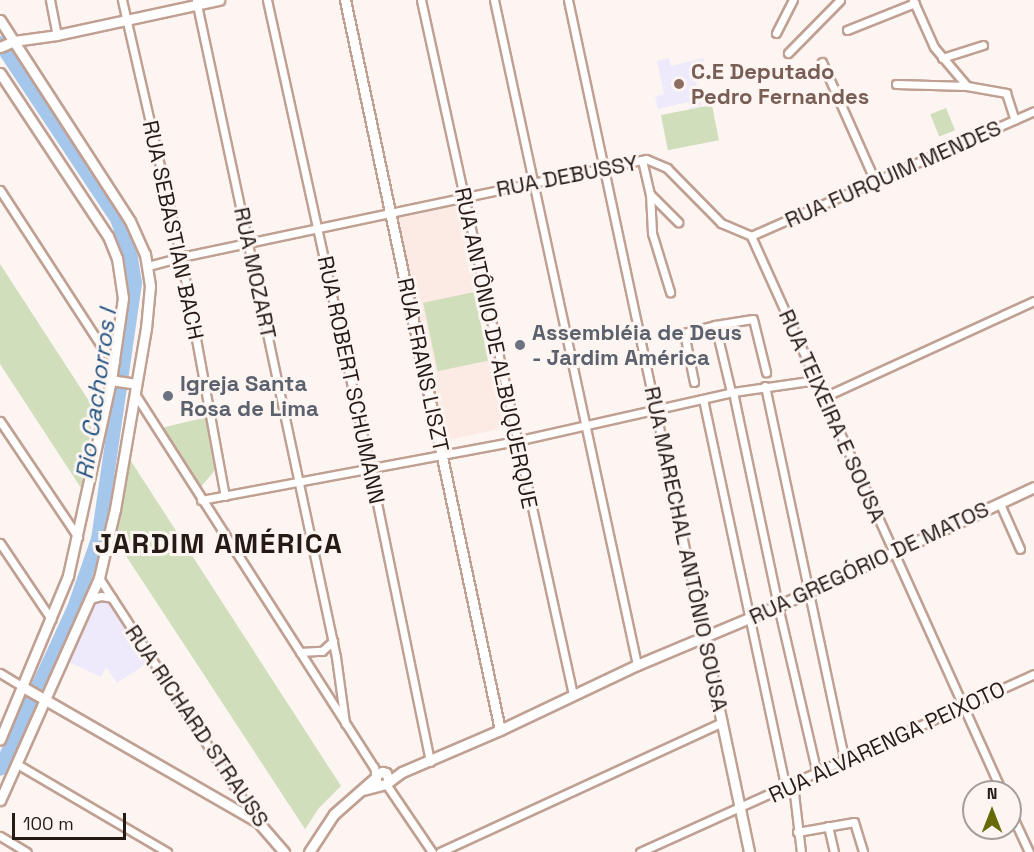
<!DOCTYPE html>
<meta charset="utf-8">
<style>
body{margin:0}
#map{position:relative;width:1034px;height:852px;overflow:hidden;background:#fcf5f2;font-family:"Space Grotesk",sans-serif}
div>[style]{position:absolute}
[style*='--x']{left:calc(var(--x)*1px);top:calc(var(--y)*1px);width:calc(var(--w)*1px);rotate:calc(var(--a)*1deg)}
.built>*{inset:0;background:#fcebe4}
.education>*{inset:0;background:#eeeafc}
.green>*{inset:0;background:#d0debb;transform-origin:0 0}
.river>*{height:14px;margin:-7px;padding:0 7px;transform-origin:7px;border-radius:7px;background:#a5c7eb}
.roads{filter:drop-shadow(2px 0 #c0a092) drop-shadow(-2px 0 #c0a092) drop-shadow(0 2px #c0a092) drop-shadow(0 -2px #c0a092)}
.minor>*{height:7px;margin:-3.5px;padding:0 3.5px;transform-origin:3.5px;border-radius:3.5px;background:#fff}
.tertiary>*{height:9px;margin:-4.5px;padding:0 4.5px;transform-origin:4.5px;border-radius:4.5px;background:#fff}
.dots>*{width:16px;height:16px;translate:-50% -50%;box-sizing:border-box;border:3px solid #fcf5f2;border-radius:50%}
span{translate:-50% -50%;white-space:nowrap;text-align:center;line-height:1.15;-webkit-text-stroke:6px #fcf5f2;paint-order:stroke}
.education-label{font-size:22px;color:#785e54;font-weight:700}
.left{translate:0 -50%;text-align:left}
.street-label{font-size:22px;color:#261a15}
.worship-label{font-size:22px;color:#5b616d;font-weight:700}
.water-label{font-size:24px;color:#245482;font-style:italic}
.district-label{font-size:28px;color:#261a15;font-weight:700;letter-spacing:1.5px}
.north{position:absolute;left:962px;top:780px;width:60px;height:60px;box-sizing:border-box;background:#fcf5f2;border:2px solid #a69d9a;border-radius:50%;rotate:0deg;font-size:16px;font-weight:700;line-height:24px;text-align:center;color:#261a15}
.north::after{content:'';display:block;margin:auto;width:21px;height:27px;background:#686a0a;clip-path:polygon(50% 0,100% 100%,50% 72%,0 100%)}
.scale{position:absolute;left:12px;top:813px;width:114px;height:27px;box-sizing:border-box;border:3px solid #261a15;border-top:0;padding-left:8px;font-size:18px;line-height:21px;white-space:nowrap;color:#261a15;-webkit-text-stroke:4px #fcf5f2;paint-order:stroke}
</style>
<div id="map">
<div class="built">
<div style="clip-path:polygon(454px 203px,455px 207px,460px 206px,477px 287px,473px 289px,504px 428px,443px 441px,393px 216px)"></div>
</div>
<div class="education">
<div style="clip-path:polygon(669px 58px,671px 66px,703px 58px,706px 71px,694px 73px,702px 107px,690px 109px,688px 102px,658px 109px,655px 97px,664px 94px,657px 61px)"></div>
<div style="clip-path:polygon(102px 599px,112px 604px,149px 662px,117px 683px,106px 667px,101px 677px,64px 660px,90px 605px)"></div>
</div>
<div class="green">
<div style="left:712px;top:105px;width:36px;height:52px;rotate:79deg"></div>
<div style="left:946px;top:108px;width:24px;height:17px;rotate:68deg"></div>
<div style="clip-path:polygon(0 264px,91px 404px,96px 401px,81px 488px,0 364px)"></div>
<div style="left:474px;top:292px;width:70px;height:52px;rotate:78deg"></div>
<div style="clip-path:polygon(207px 417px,218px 467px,198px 490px,157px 429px)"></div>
<div style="clip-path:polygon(127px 455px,341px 786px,319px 808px,305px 829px,113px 536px)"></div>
</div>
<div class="river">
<div style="--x:0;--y:43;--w:211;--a:56.4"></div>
<div style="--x:117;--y:219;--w:41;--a:70.3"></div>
<div style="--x:131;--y:258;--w:25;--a:81"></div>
<div style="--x:135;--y:283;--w:259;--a:98.2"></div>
<div style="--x:98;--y:539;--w:73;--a:109.2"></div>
<div style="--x:74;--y:608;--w:177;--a:114.7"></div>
</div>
<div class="roads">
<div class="minor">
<div style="--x:50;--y:0;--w:36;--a:79"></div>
<div style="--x:122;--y:0;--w:264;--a:77.1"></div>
<div style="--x:181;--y:257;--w:243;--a:79.6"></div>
<div style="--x:196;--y:0;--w:672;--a:77.97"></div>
<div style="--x:336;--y:657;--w:67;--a:82.2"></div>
<div style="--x:267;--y:0;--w:480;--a:77.6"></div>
<div style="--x:370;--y:469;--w:299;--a:78.4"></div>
<div style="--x:421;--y:0;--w:711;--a:77.66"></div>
<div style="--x:494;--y:0;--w:680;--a:77.86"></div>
<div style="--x:568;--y:0;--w:652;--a:77.97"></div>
<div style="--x:913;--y:0;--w:51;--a:65.9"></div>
<div style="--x:934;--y:47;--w:51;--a:49.8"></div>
<div style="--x:847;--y:30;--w:73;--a:-21.7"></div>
<div style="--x:776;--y:33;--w:37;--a:-63"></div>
<div style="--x:788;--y:53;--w:74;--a:-45.5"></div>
<div style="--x:942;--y:58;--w:43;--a:-17.6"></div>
<div style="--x:822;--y:62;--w:130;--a:66"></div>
<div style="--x:896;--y:84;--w:71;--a:1.6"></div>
<div style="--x:967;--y:86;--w:40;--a:10"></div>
<div style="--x:1006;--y:93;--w:28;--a:72"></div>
<div style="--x:642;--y:160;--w:35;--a:77"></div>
<div style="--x:650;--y:194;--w:40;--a:45"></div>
<div style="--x:0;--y:190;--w:184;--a:57"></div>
<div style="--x:100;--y:344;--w:23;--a:49"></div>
<div style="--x:650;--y:194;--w:39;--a:87"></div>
<div style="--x:652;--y:233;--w:62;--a:73"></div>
<div style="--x:751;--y:236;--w:610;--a:65.7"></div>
<div style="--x:751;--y:236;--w:309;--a:-23.8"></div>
<div style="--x:148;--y:266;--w:34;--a:-15"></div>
<div style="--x:181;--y:257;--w:475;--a:-11.9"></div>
<div style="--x:646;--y:159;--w:23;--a:23"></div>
<div style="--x:667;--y:168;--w:77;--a:45.5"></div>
<div style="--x:721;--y:223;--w:33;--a:23"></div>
<div style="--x:694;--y:382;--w:50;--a:-101.5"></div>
<div style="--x:684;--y:333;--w:32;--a:-14"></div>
<div style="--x:765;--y:386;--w:381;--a:78"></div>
<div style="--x:731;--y:392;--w:69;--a:-103.4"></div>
<div style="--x:715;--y:325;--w:38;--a:-9"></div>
<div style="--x:753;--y:319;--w:55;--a:76.2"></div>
<div style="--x:733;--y:392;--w:219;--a:78.1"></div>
<div style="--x:778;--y:606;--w:171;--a:76.9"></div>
<div style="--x:135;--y:394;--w:443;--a:57.4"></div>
<div style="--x:374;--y:767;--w:8;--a:76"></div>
<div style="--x:824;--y:397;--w:231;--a:-24.6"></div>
<div style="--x:703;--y:399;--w:398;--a:78"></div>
<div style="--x:0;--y:421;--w:140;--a:56.1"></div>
<div style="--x:201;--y:500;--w:320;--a:-10.6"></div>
<div style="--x:516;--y:441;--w:222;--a:-12.7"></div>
<div style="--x:733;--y:392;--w:84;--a:-8.2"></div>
<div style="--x:1000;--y:504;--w:49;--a:66"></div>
<div style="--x:0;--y:543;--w:92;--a:56.1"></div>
<div style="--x:99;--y:578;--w:288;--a:57"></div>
<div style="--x:90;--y:599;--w:11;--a:-15"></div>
<div style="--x:101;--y:596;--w:11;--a:10"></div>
<div style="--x:300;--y:652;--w:22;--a:-3"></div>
<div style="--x:322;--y:651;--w:15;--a:-42"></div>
<div style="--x:0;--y:673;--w:27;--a:31"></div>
<div style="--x:17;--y:764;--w:174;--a:30.4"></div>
<div style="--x:386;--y:784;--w:82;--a:55.9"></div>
<div style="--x:793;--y:785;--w:67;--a:83.2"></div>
<div style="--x:1010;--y:811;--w:45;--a:65.1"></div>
<div style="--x:828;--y:826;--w:27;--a:77"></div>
<div style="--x:797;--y:832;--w:58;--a:-10"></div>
<div style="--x:854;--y:822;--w:31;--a:73"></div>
<div style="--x:0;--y:836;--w:31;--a:31"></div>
<div style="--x:440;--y:852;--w:311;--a:-24.7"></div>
<div style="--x:640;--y:852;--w:432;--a:-24.3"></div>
</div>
<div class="tertiary">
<div style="--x:345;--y:0;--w:746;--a:78.01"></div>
<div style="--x:0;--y:20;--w:239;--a:57.1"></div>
<div style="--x:130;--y:221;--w:36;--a:66"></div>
<div style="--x:145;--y:254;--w:32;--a:81"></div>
<div style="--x:150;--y:286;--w:42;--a:95.4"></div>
<div style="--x:146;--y:328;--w:184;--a:99.7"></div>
<div style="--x:115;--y:509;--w:71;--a:103.1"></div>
<div style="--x:99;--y:578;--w:243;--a:114"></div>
<div style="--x:0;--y:47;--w:15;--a:-23"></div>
<div style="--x:14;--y:41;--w:43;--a:-7.9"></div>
<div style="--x:57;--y:35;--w:166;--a:-12.2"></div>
<div style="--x:0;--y:73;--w:196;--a:56.5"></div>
<div style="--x:108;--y:236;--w:24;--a:68"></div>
<div style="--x:117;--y:258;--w:40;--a:81.5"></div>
<div style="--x:123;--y:298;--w:83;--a:98.3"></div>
<div style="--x:111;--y:380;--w:201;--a:102.4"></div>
<div style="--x:68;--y:576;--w:177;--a:112.6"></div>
<div style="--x:111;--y:380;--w:25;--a:9"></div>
<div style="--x:704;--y:638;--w:219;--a:78.1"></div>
<div style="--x:23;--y:687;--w:271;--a:29.9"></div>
<div style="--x:258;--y:822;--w:40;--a:49"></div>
<div style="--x:376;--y:783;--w:8;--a:-90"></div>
<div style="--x:376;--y:775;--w:7;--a:-27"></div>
<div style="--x:382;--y:772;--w:4;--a:14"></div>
<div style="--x:386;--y:773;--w:9;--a:69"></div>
<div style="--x:363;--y:790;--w:24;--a:-15"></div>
<div style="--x:386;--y:784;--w:20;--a:-37"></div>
<div style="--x:402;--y:772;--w:107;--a:-23.2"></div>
<div style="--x:500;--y:730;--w:152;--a:-25.4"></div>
<div style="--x:637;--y:665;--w:153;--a:-22.7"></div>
<div style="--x:778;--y:606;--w:282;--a:-24.9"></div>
<div style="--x:309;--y:852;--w:45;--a:-56.7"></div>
<div style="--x:334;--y:814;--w:55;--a:-41.3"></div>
</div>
</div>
<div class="dots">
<div style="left:679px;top:84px;background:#8d6e63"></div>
<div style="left:520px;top:345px;background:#6b7280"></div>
<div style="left:168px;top:396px;background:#6b7280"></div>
</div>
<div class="education-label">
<span class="left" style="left:691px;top:84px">C.E Deputado<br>Pedro Fernandes</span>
</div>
<div class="street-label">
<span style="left:893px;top:174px;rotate:-24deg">RUA FURQUIM MENDES</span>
<span style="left:567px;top:176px;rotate:-11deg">RUA DEBUSSY</span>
<span style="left:173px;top:230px;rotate:78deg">RUA SEBASTIAN BACH</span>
<span style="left:255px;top:273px;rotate:78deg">RUA MOZART</span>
<span style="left:496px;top:348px;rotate:78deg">RUA ANTÔNIO DE ALBUQUERQUE</span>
<span style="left:423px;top:365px;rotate:78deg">RUA FRANS LISZT</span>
<span style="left:351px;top:380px;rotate:78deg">RUA ROBERT SCHUMANN</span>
<span style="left:832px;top:416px;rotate:66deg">RUA TEIXEIRA E SOUSA</span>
<span style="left:686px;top:549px;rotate:78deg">RUA MARECHAL ANTÔNIO SOUSA</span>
<span style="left:869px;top:563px;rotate:-25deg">RUA GREGÓRIO DE MATOS</span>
<span style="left:197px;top:726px;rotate:56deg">RUA RICHARD STRAUSS</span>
<span style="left:887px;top:742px;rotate:-25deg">RUA ALVARENGA PEIXOTO</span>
</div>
<div class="worship-label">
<span class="left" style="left:532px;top:345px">Assembléia de Deus<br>- Jardim América</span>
<span class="left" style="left:180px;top:396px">Igreja Santa<br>Rosa de Lima</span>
</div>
<div class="water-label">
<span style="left:96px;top:394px;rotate:-82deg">Rio Cachorros I</span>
</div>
<div class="district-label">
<span style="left:219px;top:543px">JARDIM AMÉRICA</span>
</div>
<div class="north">N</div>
<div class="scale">100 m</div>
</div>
